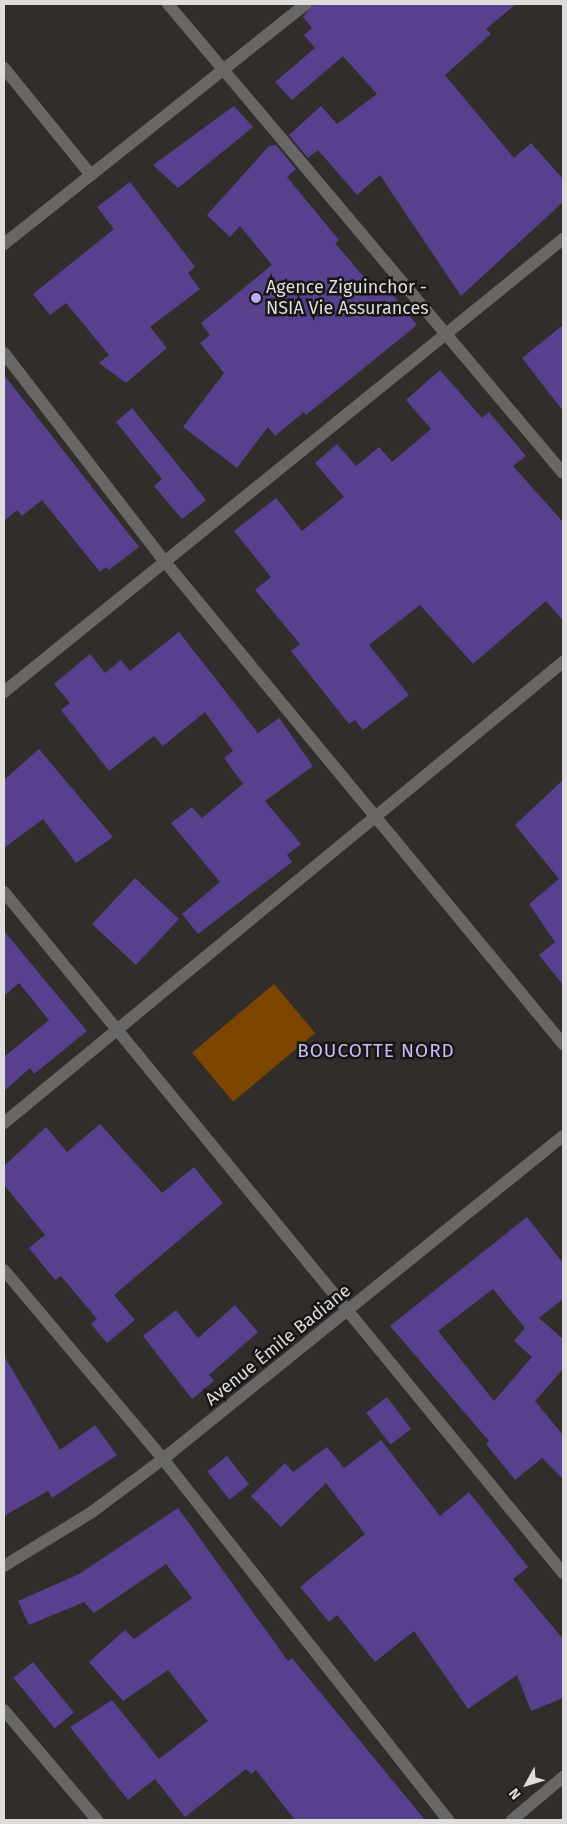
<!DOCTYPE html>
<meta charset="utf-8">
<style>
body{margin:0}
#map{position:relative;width:567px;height:1824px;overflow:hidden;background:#312d2a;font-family:"Fira Sans",sans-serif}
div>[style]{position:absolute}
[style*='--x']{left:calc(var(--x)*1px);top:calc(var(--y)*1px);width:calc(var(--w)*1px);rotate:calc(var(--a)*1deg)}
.green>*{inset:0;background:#7d4600;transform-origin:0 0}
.building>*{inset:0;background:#57418f;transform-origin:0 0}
.minor>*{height:12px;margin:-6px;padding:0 6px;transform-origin:6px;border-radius:6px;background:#696766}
.tertiary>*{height:12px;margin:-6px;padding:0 6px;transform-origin:6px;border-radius:6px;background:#696766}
.dots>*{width:14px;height:14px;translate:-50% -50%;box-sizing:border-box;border:2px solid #171615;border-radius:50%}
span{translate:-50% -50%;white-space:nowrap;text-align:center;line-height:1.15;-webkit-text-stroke:5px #171615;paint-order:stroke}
.poi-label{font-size:18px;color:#dfdddb}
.left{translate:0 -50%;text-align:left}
.street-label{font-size:18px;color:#dfdddb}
.neighbourhood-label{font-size:19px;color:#c7bcf5;letter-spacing:1px}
.frame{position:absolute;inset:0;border:5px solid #dfdddb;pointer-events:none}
.north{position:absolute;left:502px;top:1759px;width:50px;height:50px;-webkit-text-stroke:4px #171615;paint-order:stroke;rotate:231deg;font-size:14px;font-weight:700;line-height:20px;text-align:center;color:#dfdddb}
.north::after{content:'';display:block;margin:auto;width:18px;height:22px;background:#dfdddb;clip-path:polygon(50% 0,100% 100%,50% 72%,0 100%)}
</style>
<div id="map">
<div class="green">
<div style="left:274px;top:984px;width:64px;height:107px;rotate:50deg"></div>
</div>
<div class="building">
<div style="clip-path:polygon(314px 4px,516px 4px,486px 29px,491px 34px,445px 75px,514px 158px,531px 143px,563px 179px,563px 202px,461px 296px,380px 175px,357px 195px,318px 150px,308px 158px,289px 135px,321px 106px,337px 124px,377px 94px,343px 56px,292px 100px,275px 82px,315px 48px,304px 35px,312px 28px,303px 17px)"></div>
<div style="clip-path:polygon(234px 106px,253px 127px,178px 188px,153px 165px)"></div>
<div style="clip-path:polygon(276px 145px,296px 169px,287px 177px,339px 240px,335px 243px,380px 296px,388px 289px,417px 325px,306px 415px,304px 412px,275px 436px,268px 427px,237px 468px,183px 427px,224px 373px,200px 343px,210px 335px,201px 323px,272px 265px,240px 226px,230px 237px,207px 215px,269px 146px)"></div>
<div style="clip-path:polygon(130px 182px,195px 267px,188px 273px,200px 289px,150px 327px,167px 348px,126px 383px,99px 363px,109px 355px,66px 303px,50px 315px,33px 294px,114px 229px,97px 207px)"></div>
<div style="clip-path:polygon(563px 325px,563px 411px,522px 358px)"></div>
<div style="clip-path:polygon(440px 370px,482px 418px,489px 412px,526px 456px,513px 466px,563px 522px,563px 621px,546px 601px,473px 664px,420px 605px,369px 645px,409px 695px,363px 730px,355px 720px,349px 724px,291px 651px,300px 644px,255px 590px,271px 577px,234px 531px,276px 498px,302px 531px,344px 497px,315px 463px,337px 444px,356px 466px,379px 447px,392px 462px,431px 429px,406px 400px)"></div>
<div style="clip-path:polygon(4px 375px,139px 547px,109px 570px,106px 567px,100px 572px,42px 500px,22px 516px,17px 510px,4px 521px)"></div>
<div style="clip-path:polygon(132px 408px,206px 500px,182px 519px,154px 486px,162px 479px,116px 422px)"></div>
<div style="clip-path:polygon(179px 632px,258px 733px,279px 718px,313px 766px,265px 801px,301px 844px,287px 855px,292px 862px,198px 934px,182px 914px,220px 882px,171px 823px,192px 807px,202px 818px,243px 784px,224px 758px,233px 751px,205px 712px,163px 746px,154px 736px,109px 771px,61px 710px,70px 703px,54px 684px,90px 654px,105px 673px,121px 660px,130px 671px)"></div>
<div style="clip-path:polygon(39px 749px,113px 837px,76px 863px,43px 819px,4px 848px,4px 780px)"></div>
<div style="clip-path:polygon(563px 780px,563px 985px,539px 955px,555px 942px,529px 904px,559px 879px,515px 825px)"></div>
<div style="left:135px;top:878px;width:60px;height:63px;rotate:43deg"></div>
<div style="clip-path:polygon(4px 931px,87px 1031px,34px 1074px,30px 1068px,4px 1091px,4px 1057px,49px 1020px,19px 983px,4px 996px)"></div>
<div style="clip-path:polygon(100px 1124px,162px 1193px,194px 1167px,223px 1203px,114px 1295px,135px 1320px,107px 1343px,91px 1324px,97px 1319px,61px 1276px,55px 1280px,29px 1248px,45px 1235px,4px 1185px,4px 1166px,46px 1127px,67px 1152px)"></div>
<div style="clip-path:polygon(evenodd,527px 1217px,563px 1263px,563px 1299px,539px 1318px,563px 1339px,563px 1369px,535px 1401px,563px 1435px,563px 1479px,542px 1458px,515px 1480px,486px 1444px,489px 1441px,390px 1326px,527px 1217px,493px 1289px,525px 1328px,514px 1341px,532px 1357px,494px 1401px,438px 1331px,493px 1289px)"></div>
<div style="clip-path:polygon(235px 1305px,258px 1332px,209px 1375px,214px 1381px,192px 1399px,143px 1336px,176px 1310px,198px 1338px)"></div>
<div style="clip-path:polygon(4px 1356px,60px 1450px,95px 1425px,117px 1455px,52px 1498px,48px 1491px,4px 1516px)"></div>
<div style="left:387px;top:1397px;width:40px;height:26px;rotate:53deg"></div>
<div style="clip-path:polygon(381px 1440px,440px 1516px,469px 1492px,528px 1567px,513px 1579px,563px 1639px,563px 1698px,531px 1711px,517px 1675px,468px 1709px,414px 1631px,375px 1662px,337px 1615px,329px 1622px,300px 1587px,365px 1534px,326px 1483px,281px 1527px,251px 1496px,285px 1463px,293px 1472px,327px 1447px,344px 1468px)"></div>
<div style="left:227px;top:1456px;width:36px;height:25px;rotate:52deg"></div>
<div style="clip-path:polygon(178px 1508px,288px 1661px,292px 1658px,425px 1820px,295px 1820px,256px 1770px,251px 1774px,246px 1769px,185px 1817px,155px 1779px,128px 1800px,70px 1727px,112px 1700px,159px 1759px,208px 1721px,168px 1670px,123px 1701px,89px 1662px,125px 1630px,134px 1639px,192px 1598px,166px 1564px,94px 1613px,84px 1602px,29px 1625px,18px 1601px,79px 1574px)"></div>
<div style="left:33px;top:1662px;width:65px;height:25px;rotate:51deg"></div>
</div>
<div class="minor">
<div style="--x:4;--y:68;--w:138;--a:50.9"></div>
<div style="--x:4;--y:244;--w:386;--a:-38.5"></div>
<div style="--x:4;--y:353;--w:265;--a:52.4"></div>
<div style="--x:166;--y:563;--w:624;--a:50.46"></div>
<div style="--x:4;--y:692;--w:720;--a:-39.02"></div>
<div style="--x:4;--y:892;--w:881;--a:50.62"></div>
<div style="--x:4;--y:1123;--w:725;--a:-39.51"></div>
<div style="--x:4;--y:1270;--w:247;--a:49.9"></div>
<div style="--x:163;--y:1459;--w:460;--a:51.7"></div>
<div style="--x:4;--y:1566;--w:103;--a:-31.5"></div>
<div style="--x:92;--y:1512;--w:89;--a:-36.7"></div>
<div style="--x:163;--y:1459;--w:514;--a:-38.92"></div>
<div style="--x:4;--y:1710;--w:144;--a:49.8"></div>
<div style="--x:512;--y:1820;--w:67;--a:-40.1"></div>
</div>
<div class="tertiary">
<div style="--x:168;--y:4;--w:613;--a:49.9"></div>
</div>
<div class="dots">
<div style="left:256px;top:298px;background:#bbaaf6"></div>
</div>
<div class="poi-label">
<span class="left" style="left:266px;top:298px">Agence Ziguinchor -<br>NSIA Vie Assurances</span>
</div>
<div class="street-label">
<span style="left:278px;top:1345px;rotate:-39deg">Avenue Émile Badiane</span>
</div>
<div class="neighbourhood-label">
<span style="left:376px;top:1051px">BOUCOTTE NORD</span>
</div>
<div class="frame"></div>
<div class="north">N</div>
</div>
